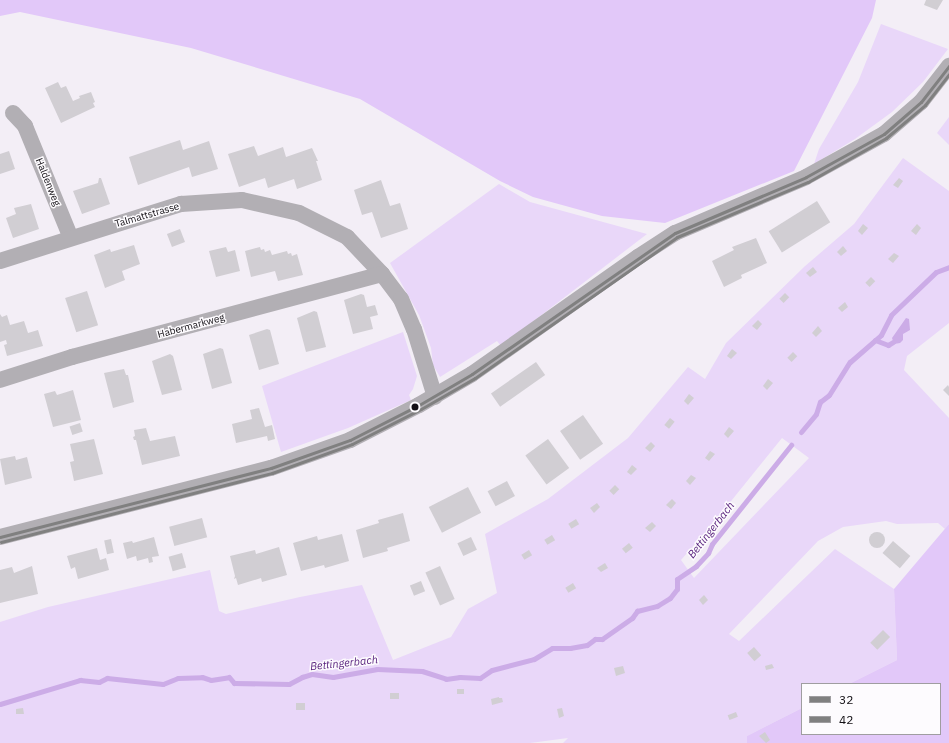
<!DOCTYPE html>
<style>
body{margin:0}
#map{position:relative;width:949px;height:743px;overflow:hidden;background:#f3eef6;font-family:"IBM Plex Sans",sans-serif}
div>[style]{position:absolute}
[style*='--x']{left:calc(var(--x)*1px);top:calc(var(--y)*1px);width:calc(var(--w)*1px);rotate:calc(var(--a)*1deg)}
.green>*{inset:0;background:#e9d7f9}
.forest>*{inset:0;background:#e2c8f9}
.water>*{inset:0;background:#ccace7}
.stream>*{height:5px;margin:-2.5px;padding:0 2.5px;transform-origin:2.5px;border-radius:2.5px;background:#ccace7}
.building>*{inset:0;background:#d1ced3;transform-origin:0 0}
.round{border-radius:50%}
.minor>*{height:16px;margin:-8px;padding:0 8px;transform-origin:8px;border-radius:8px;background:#b2afb4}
.bus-1>*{height:3px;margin:-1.5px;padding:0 1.5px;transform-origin:1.5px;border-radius:1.5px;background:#808080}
.bus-2>*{height:3px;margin:-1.5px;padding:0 1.5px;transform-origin:1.5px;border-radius:1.5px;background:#808080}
.dots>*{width:11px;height:11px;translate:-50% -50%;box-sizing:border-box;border:2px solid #fdfbfe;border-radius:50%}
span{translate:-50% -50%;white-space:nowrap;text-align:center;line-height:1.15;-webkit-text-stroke:3px #fdfbfe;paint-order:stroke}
.street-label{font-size:10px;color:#120f14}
.water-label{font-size:11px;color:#541c7a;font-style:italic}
.legend{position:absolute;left:801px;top:683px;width:140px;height:52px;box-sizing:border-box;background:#fdfbfe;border:1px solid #9f9da0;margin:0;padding:5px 7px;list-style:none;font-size:12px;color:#120f14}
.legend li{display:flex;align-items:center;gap:8px;height:20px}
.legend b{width:20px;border:1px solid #9f9da0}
</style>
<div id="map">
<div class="green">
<div style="clip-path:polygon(881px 24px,948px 49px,923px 82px,892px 112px,855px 139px,814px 164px,819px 149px,858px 82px)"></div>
<div style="clip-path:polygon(949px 117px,949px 145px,937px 133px)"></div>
<div style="clip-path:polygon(evenodd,903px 158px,949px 191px,949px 323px,907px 356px,904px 370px,949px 418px,949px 524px,945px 529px,938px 523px,897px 524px,886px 521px,843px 527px,818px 541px,729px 634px,739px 641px,835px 549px,894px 589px,897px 660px,849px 684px,802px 684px,802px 708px,747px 736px,747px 743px,563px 743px,568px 738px,530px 743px,0 743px,0 622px,48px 607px,210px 570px,219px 611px,226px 614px,300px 597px,362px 585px,393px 660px,451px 637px,468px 609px,497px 593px,485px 534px,548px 499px,628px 438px,688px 367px,705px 379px,726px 343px,804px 267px,854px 224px,903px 158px,782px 438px,809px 458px,694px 578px,681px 560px,715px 521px,782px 438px)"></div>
<div style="clip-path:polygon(499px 184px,530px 202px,647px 234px,501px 346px,497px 341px,440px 377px,433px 365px,431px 348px,419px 315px,390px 263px)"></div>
<div style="clip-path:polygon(403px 332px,417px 376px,413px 389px,409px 395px,411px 400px,348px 428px,281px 452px,262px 386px)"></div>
</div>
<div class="forest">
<div style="clip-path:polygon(0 0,876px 0,872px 18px,794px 171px,665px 223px,602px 216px,533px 197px,500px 181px,360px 99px,191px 48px,20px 12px,0 16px)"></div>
<div style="clip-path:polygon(949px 524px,949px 743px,747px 743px,747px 736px,802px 708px,802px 734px,940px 734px,940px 684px,849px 684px,897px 660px,894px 589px)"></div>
</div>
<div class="water">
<div style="clip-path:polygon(906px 318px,909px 319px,910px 330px,903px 334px,903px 340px,900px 343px,894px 344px,892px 338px)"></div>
</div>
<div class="stream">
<div style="--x:875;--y:340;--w:14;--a:21"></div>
<div style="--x:888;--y:345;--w:6;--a:-31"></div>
<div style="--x:801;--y:432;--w:23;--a:-50"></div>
<div style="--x:816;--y:414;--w:13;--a:-72"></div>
<div style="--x:820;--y:402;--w:11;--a:-38"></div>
<div style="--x:829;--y:395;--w:39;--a:-58"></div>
<div style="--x:850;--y:362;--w:41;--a:-41.1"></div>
<div style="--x:881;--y:335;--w:22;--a:-63"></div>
<div style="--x:891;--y:315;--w:62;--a:-43.7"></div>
<div style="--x:936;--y:272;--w:14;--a:-21"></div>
<div style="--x:0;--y:704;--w:84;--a:-16.7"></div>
<div style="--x:80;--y:680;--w:19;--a:6"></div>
<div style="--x:99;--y:682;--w:9;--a:-27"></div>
<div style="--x:107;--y:678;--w:56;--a:6.1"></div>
<div style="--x:163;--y:684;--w:16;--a:-22"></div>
<div style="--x:178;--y:678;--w:24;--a:-2"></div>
<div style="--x:202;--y:677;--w:9;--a:18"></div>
<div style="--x:211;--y:680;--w:18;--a:-9"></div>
<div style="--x:229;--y:677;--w:8;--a:50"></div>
<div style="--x:234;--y:683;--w:55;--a:1"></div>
<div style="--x:289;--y:684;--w:15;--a:-28"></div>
<div style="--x:302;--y:677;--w:10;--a:-17"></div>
<div style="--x:312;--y:674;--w:21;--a:8"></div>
<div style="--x:333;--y:677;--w:45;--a:-10.3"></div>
<div style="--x:377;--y:669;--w:45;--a:2.5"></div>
<div style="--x:422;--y:671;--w:25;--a:18"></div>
<div style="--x:446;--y:679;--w:14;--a:-8"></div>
<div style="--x:460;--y:677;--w:20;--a:3"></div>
<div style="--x:480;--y:678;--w:14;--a:-34"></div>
<div style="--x:492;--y:670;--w:43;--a:-14.7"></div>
<div style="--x:534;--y:659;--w:21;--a:-31"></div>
<div style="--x:552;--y:648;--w:18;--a:0"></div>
<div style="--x:570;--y:648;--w:17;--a:-10"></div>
<div style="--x:587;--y:645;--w:10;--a:-37"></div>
<div style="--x:595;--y:639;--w:7;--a:0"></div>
<div style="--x:602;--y:639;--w:37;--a:-35"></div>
<div style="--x:632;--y:618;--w:9;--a:-54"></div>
<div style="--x:637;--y:611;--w:21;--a:-14"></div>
<div style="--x:657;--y:606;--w:15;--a:-32"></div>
<div style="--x:670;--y:598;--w:11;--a:-52"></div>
<div style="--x:677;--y:589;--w:10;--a:-90"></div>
<div style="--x:677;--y:579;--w:23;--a:-34"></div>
<div style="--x:696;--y:566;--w:18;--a:-47"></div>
<div style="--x:708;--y:553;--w:10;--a:-66"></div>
<div style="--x:712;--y:544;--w:127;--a:-51.4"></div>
</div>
<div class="building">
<div style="clip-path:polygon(926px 0,943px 0,937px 10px,924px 5px)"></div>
<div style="clip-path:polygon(58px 82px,61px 88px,66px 86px,73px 101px,80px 98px,79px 96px,91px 92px,95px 102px,93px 103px,95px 107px,61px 123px,45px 88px)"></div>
<div style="clip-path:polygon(180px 140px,183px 150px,209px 141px,218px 169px,192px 177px,189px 167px,138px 185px,129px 157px)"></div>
<div style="clip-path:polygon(254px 146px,258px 156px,283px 147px,286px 157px,312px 148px,318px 161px,316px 161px,322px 180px,297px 189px,294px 179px,268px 188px,265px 178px,239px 187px,228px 154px)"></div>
<div style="clip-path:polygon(9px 151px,15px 169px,0 174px,0 154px)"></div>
<div style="clip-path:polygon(99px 178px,101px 178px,110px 204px,82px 214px,73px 191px,98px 183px)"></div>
<div style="clip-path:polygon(899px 178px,903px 181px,898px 188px,893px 185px)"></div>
<div style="clip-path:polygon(381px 180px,390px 206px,400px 203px,408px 229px,381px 238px,372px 212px,362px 215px,354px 190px)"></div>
<div style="left:817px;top:201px;width:25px;height:57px;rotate:58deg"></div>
<div style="clip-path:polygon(31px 204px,39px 229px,13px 238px,6px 218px,16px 214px,14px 208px)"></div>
<div style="clip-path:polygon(863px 224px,868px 228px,862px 235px,858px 231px)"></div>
<div style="clip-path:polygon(917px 224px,921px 228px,916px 235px,911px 231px)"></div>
<div style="left:180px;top:229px;width:14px;height:14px;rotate:69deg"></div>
<div style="clip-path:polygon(756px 238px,767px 263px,741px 275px,742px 278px,724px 287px,712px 261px,734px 250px,732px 247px)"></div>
<div style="clip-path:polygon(134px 245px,140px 264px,122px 271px,125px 280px,105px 288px,94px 255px,110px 249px,111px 252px)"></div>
<div style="clip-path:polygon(843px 246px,847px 251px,841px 256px,837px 252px)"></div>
<div style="clip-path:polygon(226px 247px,228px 252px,235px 250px,240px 271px,216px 277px,209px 251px)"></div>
<div style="clip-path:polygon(260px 247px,261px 250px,264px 249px,265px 252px,270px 250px,272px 255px,287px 251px,288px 254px,291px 253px,292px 256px,297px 254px,303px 275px,278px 281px,275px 271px,251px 277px,245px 251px)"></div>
<div style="clip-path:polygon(894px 253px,899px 256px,893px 263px,888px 259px)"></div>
<div style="clip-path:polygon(813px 267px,817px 272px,810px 277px,806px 273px)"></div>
<div style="left:871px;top:277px;width:6px;height:8px;rotate:45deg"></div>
<div style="left:87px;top:291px;width:36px;height:23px;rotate:72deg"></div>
<div style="left:785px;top:293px;width:6px;height:8px;rotate:45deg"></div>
<div style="clip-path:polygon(361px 294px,364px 295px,367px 307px,375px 305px,378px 315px,370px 317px,373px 329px,353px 334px,344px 300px)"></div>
<div style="clip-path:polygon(845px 302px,848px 307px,842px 312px,838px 308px)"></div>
<div style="clip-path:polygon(314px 311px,317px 312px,326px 347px,306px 352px,297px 318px)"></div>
<div style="clip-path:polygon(0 314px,2px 317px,7px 315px,10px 325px,24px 321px,28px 333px,38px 330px,43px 346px,7px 356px,4px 345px,7px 344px,6px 340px,0 342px)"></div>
<div style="clip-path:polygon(758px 320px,762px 324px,757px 330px,752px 326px)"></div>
<div style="clip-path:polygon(818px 326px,822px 331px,816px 337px,812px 333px)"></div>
<div style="clip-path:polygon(267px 329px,270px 330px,279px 364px,259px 370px,249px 335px)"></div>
<div style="clip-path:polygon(220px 348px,223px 349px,232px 383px,212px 389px,203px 354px)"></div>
<div style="clip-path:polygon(732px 349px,737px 353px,731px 359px,727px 356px)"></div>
<div style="left:793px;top:352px;width:6px;height:8px;rotate:45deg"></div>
<div style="clip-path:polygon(170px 354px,173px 356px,182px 390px,162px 395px,152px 361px)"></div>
<div style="left:536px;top:362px;width:16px;height:55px;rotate:55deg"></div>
<div style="clip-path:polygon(124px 369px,126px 375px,128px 375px,134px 402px,113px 408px,104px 373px)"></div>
<div style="clip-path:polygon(768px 379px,773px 383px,767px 390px,763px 386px)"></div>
<div style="clip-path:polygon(948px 385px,949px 387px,949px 396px,943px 390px)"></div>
<div style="clip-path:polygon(73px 390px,81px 420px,53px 427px,44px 394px,55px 391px,57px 395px)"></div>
<div style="clip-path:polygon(689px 394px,694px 398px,688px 405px,684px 401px)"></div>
<div style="clip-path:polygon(259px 408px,265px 427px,272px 425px,275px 439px,268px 441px,267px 436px,236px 443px,232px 424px,252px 419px,250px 410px)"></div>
<div style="left:583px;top:415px;width:35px;height:28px;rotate:55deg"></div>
<div style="left:670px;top:418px;width:6px;height:9px;rotate:39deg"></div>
<div style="left:80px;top:423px;width:9px;height:11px;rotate:72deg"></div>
<div style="clip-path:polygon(729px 427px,734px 431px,728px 438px,724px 434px)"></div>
<div style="clip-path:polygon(146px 428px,150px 441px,175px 436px,180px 456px,142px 465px,136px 440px,134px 440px,133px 437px,135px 436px,134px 430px)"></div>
<div style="clip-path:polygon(94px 439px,103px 474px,74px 481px,70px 462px,74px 461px,70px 444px)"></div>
<div style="left:548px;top:439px;width:36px;height:28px;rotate:54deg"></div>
<div style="clip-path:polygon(651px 442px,655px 446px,650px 452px,645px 448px)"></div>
<div style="clip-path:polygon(710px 451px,715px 454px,709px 461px,705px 458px)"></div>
<div style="clip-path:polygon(15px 456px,16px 460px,27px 457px,32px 478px,5px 485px,0 459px)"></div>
<div style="clip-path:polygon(632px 465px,637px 469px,631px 475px,627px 472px)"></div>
<div style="clip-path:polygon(691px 475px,696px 478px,690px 485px,686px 481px)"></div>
<div style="left:507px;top:481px;width:17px;height:22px;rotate:62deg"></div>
<div style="left:615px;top:485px;width:6px;height:8px;rotate:45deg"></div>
<div style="left:468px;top:487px;width:29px;height:44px;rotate:63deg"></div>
<div style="clip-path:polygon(672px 499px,676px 503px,671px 509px,666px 505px)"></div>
<div style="clip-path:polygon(597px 503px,600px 507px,594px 513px,590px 508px)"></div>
<div style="clip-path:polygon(403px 513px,410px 541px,387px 548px,388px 551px,363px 558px,356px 530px,379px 523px,378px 520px)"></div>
<div style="left:202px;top:518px;width:20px;height:34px;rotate:75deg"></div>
<div style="left:576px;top:519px;width:6px;height:9px;rotate:59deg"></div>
<div style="clip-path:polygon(652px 522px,656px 526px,650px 532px,645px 528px)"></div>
<div class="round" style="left:869px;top:532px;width:16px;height:16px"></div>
<div style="clip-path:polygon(342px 534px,349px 561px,325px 568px,324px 565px,301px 571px,293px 543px,317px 536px,318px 540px)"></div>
<div style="left:552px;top:535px;width:6px;height:9px;rotate:59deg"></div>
<div style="clip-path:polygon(154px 537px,159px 556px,152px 557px,153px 562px,149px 563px,148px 558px,137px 561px,136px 556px,127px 559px,123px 543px,132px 541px,133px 543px)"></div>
<div style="left:471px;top:537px;width:14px;height:15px;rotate:65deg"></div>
<div style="left:111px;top:539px;width:14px;height:7px;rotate:78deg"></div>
<div style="left:893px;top:541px;width:23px;height:16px;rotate:41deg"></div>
<div style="left:629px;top:543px;width:6px;height:9px;rotate:51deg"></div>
<div style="clip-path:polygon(279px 547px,287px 575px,262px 582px,261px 578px,238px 585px,236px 578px,234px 579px,235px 576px,230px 556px,255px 550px,256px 554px)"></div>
<div style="clip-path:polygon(97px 548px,100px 560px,106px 558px,109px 570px,78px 579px,75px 567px,71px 569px,67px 556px)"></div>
<div style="left:529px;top:550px;width:6px;height:9px;rotate:59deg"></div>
<div style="left:182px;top:553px;width:15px;height:14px;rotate:74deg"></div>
<div style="clip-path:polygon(605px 563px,608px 568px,601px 572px,597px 568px)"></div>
<div style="clip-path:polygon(32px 566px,38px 594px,0 603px,0 570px,12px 567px,14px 573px)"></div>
<div style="left:440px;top:566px;width:36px;height:16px;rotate:66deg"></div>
<div style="left:421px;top:581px;width:11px;height:12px;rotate:68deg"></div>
<div style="left:573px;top:583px;width:6px;height:9px;rotate:59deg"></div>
<div style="clip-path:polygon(704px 595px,708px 600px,703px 605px,699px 600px)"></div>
<div style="left:883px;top:630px;width:10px;height:18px;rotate:45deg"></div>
<div style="left:754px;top:647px;width:11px;height:9px;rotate:49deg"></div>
<div style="clip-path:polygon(772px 664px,774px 668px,766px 670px,765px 666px)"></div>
<div style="clip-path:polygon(623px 666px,625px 673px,616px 676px,614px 668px)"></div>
<div style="left:457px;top:689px;width:7px;height:5px"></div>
<div style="left:399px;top:693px;width:6px;height:9px;rotate:90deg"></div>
<div style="clip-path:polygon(499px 697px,499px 698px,502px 698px,503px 702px,492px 705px,491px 699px)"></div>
<div style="left:296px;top:703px;width:9px;height:7px"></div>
<div style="clip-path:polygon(23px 708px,24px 714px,16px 714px,16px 709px)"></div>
<div style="clip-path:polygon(562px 708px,564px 716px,559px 718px,557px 709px)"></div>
<div style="left:736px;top:712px;width:5px;height:9px;rotate:68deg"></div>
<div style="clip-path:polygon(765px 732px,770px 740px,766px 743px,759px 736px)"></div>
</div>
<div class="minor">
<div style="--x:13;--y:113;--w:18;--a:47"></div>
<div style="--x:25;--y:126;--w:121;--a:67.7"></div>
<div style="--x:0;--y:261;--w:190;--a:-17.5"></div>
<div style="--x:181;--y:204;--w:61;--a:-3.8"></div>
<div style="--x:242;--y:200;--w:58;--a:12.8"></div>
<div style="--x:299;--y:213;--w:54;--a:26.6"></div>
<div style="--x:347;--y:237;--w:51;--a:46.6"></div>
<div style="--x:382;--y:274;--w:31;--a:53"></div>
<div style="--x:401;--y:299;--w:33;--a:67"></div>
<div style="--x:414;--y:329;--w:71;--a:72.8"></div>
<div style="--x:0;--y:380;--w:76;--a:-17.7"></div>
<div style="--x:72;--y:357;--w:321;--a:-15"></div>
<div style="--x:0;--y:537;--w:280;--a:-14.3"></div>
<div style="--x:271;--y:468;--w:84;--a:-19.5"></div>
<div style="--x:350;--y:440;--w:77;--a:-26.9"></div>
<div style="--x:419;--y:405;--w:61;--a:-30.3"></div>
<div style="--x:472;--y:374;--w:203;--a:-35.2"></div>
<div style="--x:638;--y:257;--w:44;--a:-33"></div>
<div style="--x:675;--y:233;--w:142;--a:-23.1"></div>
<div style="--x:806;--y:177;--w:89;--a:-28.9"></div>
<div style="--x:884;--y:134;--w:49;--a:-40.9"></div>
<div style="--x:921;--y:102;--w:46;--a:-52.1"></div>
</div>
<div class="bus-1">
<div style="--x:0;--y:537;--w:280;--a:-14.3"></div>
<div style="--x:271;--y:468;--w:84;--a:-19.5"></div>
<div style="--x:350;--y:440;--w:77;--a:-26.9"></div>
<div style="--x:419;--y:405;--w:61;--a:-30.3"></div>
<div style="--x:472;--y:374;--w:247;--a:-34.8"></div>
<div style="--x:675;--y:233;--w:142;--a:-23.1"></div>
<div style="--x:806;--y:177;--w:89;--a:-28.9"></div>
<div style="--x:884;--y:134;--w:49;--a:-40.9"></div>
<div style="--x:921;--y:102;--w:46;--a:-52.1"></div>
</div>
<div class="bus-2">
<div style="--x:1;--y:542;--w:280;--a:-14.3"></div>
<div style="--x:272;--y:473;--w:85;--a:-19.9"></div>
<div style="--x:352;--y:444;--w:77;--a:-26.9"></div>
<div style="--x:421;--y:409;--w:62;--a:-29.9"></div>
<div style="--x:475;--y:378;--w:246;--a:-34.9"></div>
<div style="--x:677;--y:237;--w:142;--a:-22.8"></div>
<div style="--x:808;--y:182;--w:90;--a:-29.4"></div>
<div style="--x:886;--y:138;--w:51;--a:-40.2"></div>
<div style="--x:925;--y:105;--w:39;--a:-52"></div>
</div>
<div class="dots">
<div style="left:415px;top:407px;background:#120f14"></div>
</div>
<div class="street-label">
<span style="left:48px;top:182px;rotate:68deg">Haldenweg</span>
<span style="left:147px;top:215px;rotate:-16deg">Talmattstrasse</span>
<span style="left:191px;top:326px;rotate:-15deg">Habermarkweg</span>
</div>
<div class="water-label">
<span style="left:711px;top:530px;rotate:-52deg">Bettingerbach</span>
<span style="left:344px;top:663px;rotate:-6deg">Bettingerbach</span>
</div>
<ul class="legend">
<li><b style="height:5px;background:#808080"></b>32</li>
<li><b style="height:5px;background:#808080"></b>42</li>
</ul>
</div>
